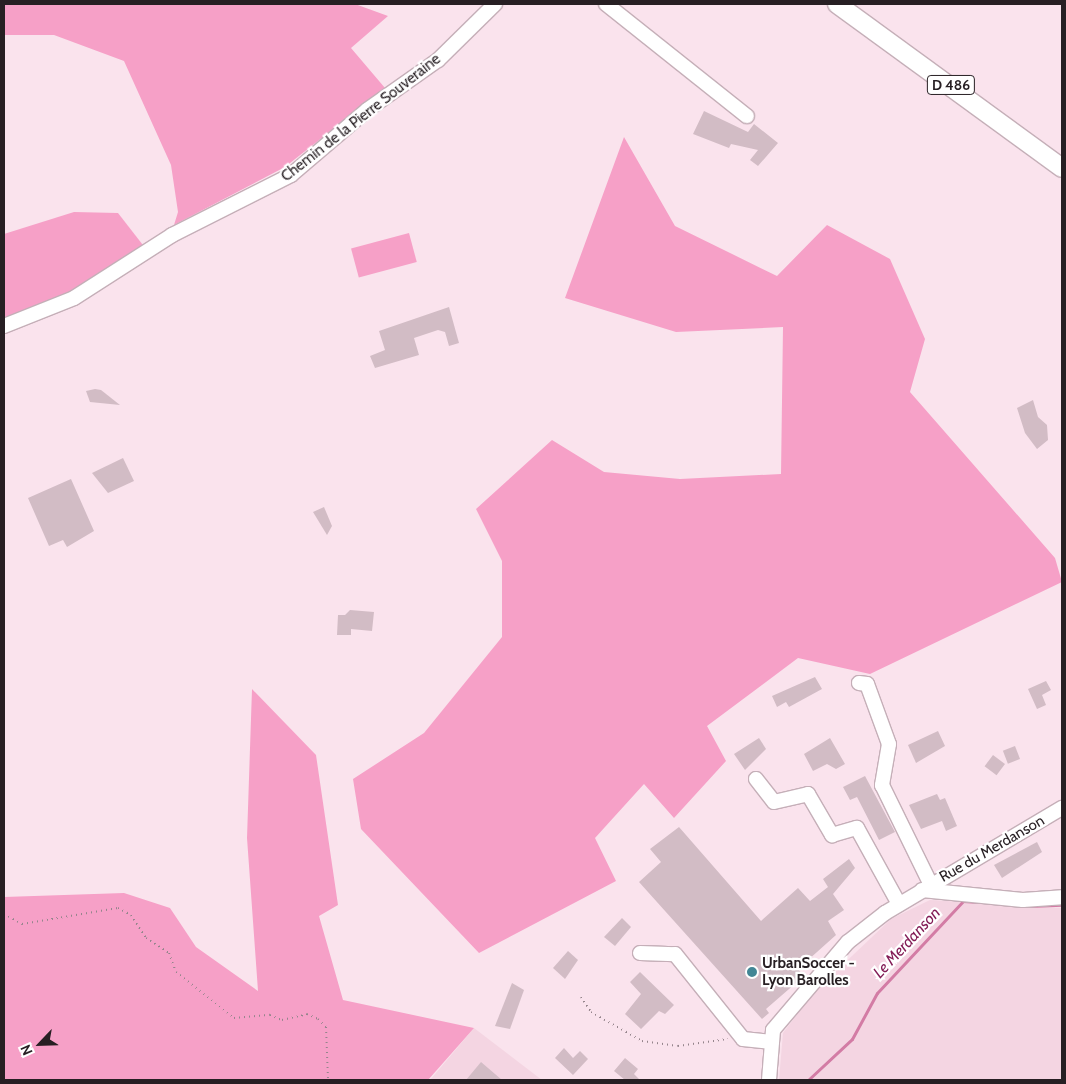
<!DOCTYPE html>
<style>
body{margin:0}
#map{position:relative;width:1066px;height:1084px;overflow:hidden;background:#fae3ed;font-family:Cabin,sans-serif}
div>[style]{position:absolute}
[style*='--x']{left:calc(var(--x)*1px);top:calc(var(--y)*1px);width:calc(var(--w)*1px);rotate:calc(var(--a)*1deg)}
.built>*{inset:0;background:#f4d5e2}
.green>*{inset:0;background:#f6a0c7;transform-origin:0 0}
.stream>*{height:3px;margin:-1.5px;padding:0 1.5px;transform-origin:1.5px;border-radius:1.5px;background:#d37ca5}
.building>*{inset:0;background:#d2bcc5;transform-origin:0 0}
.path>*{height:2px;margin-top:-1px;transform-origin:0;background:repeating-linear-gradient(90deg,#95858c 0 1px,transparent 0 5px)}
.roads{filter:drop-shadow(1px 0 #c5afb8) drop-shadow(-1px 0 #c5afb8) drop-shadow(0 1px #c5afb8) drop-shadow(0 -1px #c5afb8)}
.minor>*{height:14px;margin:-7px;padding:0 7px;transform-origin:7px;border-radius:7px;background:#fff}
.major>*{height:18px;margin:-9px;padding:0 9px;transform-origin:9px;border-radius:9px;background:#fff}
.dots>*{width:14px;height:14px;translate:-50% -50%;box-sizing:border-box;border:2px solid #fff;border-radius:50%}
span{translate:-50% -50%;white-space:nowrap;text-align:center;line-height:1.15;-webkit-text-stroke:4.5px #fff;paint-order:stroke}
.shield-label span{padding:1px 4px;background:#fff;border:1px solid;border-radius:4px;-webkit-text-stroke-width:0}
.shield-label{font-size:14px;color:#271f23;font-weight:700}
.street-label{font-size:15px;color:#271f23}
.poi-label{font-size:15px;color:#271f23;font-weight:700}
.left{translate:0 -50%;text-align:left}
.water-label{font-size:16px;color:#831d57;font-style:italic}
.frame{position:absolute;inset:0;border:5px solid #271f23;pointer-events:none}
.north{position:absolute;left:15px;top:1019px;width:50px;height:50px;-webkit-text-stroke:4px #fff;paint-order:stroke;rotate:246deg;font-size:14px;font-weight:700;line-height:20px;text-align:center;color:#271f23}
.north::after{content:'';display:block;margin:auto;width:18px;height:22px;background:#271f23;clip-path:polygon(50% 0,100% 100%,50% 72%,0 100%)}
</style>
<div id="map">
<div class="built">
<div style="clip-path:polygon(930px 900px,1062px 908px,1062px 1080px,779px 1080px,783px 1033px,815px 991px,891px 919px)"></div>
<div style="clip-path:polygon(474px 1028px,542px 1080px,430px 1080px)"></div>
</div>
<div class="green">
<div style="clip-path:polygon(4px 4px,355px 4px,388px 16px,351px 48px,385px 88px,285px 167px,174px 225px,178px 212px,171px 165px,124px 61px,54px 35px,4px 35px)"></div>
<div style="clip-path:polygon(624px 137px,675px 226px,777px 276px,827px 225px,890px 259px,925px 339px,910px 392px,1055px 558px,1062px 582px,870px 674px,798px 658px,707px 726px,726px 761px,674px 818px,644px 784px,595px 838px,616px 881px,479px 953px,361px 829px,353px 779px,424px 733px,502px 637px,502px 561px,476px 509px,552px 440px,604px 472px,680px 479px,781px 474px,783px 327px,676px 332px,565px 298px)"></div>
<div style="clip-path:polygon(74px 212px,118px 213px,146px 249px,74px 298px,4px 322px,4px 234px)"></div>
<div style="left:409px;top:233px;width:30px;height:60px;rotate:75deg"></div>
<div style="clip-path:polygon(252px 689px,316px 755px,338px 905px,319px 916px,343px 1000px,474px 1028px,428px 1080px,4px 1080px,4px 897px,124px 893px,170px 908px,196px 947px,258px 991px,247px 838px)"></div>
</div>
<div class="stream">
<div style="--x:1028;--y:906;--w:34;--a:-2"></div>
<div style="--x:808;--y:1080;--w:60;--a:-43"></div>
<div style="--x:852;--y:1039;--w:52;--a:-61.5"></div>
<div style="--x:877;--y:993;--w:126;--a:-46.9"></div>
<div style="--x:963;--y:901;--w:16;--a:4"></div>
</div>
<div class="building">
<div style="clip-path:polygon(704px 111px,748px 132px,754px 124px,778px 143px,758px 166px,750px 160px,758px 150px,731px 144px,729px 148px,693px 134px)"></div>
<div style="clip-path:polygon(449px 307px,459px 343px,449px 346px,445px 332px,438px 330px,414px 338px,419px 355px,375px 368px,370px 356px,385px 350px,379px 331px)"></div>
<div style="clip-path:polygon(95px 389px,101px 390px,120px 405px,90px 402px,86px 391px)"></div>
<div style="clip-path:polygon(1033px 400px,1038px 417px,1047px 425px,1048px 440px,1037px 449px,1025px 433px,1017px 408px)"></div>
<div style="clip-path:polygon(123px 458px,134px 481px,108px 493px,92px 473px)"></div>
<div style="clip-path:polygon(71px 479px,94px 531px,67px 547px,63px 540px,49px 546px,28px 498px)"></div>
<div style="clip-path:polygon(324px 507px,332px 526px,327px 535px,313px 512px)"></div>
<div style="clip-path:polygon(350px 610px,374px 612px,372px 631px,351px 629px,351px 635px,337px 635px,338px 615px,345px 615px)"></div>
<div style="clip-path:polygon(815px 677px,822px 689px,789px 707px,786px 702px,777px 707px,772px 696px)"></div>
<div style="clip-path:polygon(1046px 681px,1051px 690px,1042px 695px,1046px 705px,1037px 709px,1028px 689px)"></div>
<div style="clip-path:polygon(938px 731px,945px 746px,916px 763px,908px 745px)"></div>
<div style="clip-path:polygon(759px 738px,766px 749px,745px 770px,734px 754px)"></div>
<div style="clip-path:polygon(830px 738px,845px 764px,836px 769px,827px 764px,813px 771px,804px 754px)"></div>
<div style="left:1015px;top:746px;width:14px;height:13px;rotate:69deg"></div>
<div style="left:993px;top:755px;width:15px;height:14px;rotate:37deg"></div>
<div style="clip-path:polygon(865px 776px,895px 832px,879px 840px,857px 797px,850px 800px,843px 787px)"></div>
<div style="clip-path:polygon(937px 794px,940px 800px,945px 798px,957px 826px,946px 831px,942px 821px,921px 829px,909px 805px)"></div>
<div style="clip-path:polygon(679px 827px,761px 921px,798px 888px,810px 901px,828px 887px,823px 879px,849px 859px,855px 868px,833px 894px,844px 910px,828px 921px,836px 935px,798px 969px,804px 976px,766px 1009px,769px 1013px,762px 1019px,639px 882px,661px 862px,650px 849px)"></div>
<div style="clip-path:polygon(1037px 842px,1042px 852px,1002px 878px,994px 865px)"></div>
<div style="clip-path:polygon(622px 918px,631px 927px,615px 946px,604px 937px)"></div>
<div style="clip-path:polygon(568px 951px,578px 960px,565px 979px,553px 968px)"></div>
<div style="clip-path:polygon(640px 972px,674px 1005px,665px 1014px,659px 1011px,641px 1029px,625px 1014px,641px 994px,630px 982px)"></div>
<div style="clip-path:polygon(512px 983px,524px 990px,510px 1029px,495px 1026px)"></div>
<div style="clip-path:polygon(564px 1048px,573px 1058px,580px 1051px,588px 1059px,573px 1075px,555px 1058px)"></div>
<div style="clip-path:polygon(625px 1058px,638px 1069px,634px 1074px,640px 1080px,625px 1080px,614px 1071px)"></div>
<div style="clip-path:polygon(481px 1062px,502px 1080px,466px 1080px)"></div>
</div>
<div class="path">
<div style="--x:4;--y:914;--w:21;--a:29"></div>
<div style="--x:22;--y:924;--w:97;--a:-9.5"></div>
<div style="--x:118;--y:908;--w:15;--a:28"></div>
<div style="--x:131;--y:915;--w:27;--a:57"></div>
<div style="--x:146;--y:938;--w:27;--a:33"></div>
<div style="--x:169;--y:953;--w:20;--a:70"></div>
<div style="--x:176;--y:972;--w:74;--a:38.4"></div>
<div style="--x:234;--y:1018;--w:36;--a:-5"></div>
<div style="--x:270;--y:1015;--w:13;--a:23"></div>
<div style="--x:282;--y:1020;--w:26;--a:-13"></div>
<div style="--x:307;--y:1014;--w:12;--a:24"></div>
<div style="--x:318;--y:1019;--w:11;--a:45"></div>
<div style="--x:326;--y:1027;--w:53;--a:87.8"></div>
<div style="--x:581;--y:997;--w:18;--a:56"></div>
<div style="--x:591;--y:1012;--w:59;--a:29.6"></div>
<div style="--x:642;--y:1041;--w:36;--a:8"></div>
<div style="--x:678;--y:1046;--w:50;--a:-8"></div>
</div>
<div class="roads">
<div class="minor">
<div style="--x:606;--y:4;--w:180;--a:38.5"></div>
<div style="--x:4;--y:326;--w:75;--a:-21.8"></div>
<div style="--x:74;--y:298;--w:117;--a:-32.7"></div>
<div style="--x:172;--y:235;--w:133;--a:-26.8"></div>
<div style="--x:291;--y:175;--w:100;--a:-40.5"></div>
<div style="--x:367;--y:110;--w:87;--a:-35.2"></div>
<div style="--x:438;--y:60;--w:80;--a:-44.5"></div>
<div style="--x:859;--y:683;--w:8;--a:7"></div>
<div style="--x:867;--y:684;--w:64;--a:69.9"></div>
<div style="--x:889;--y:744;--w:42;--a:99.7"></div>
<div style="--x:882;--y:785;--w:111;--a:63.9"></div>
<div style="--x:756;--y:779;--w:29;--a:52"></div>
<div style="--x:774;--y:802;--w:35;--a:-13"></div>
<div style="--x:808;--y:794;--w:48;--a:59.7"></div>
<div style="--x:832;--y:835;--w:26;--a:-16"></div>
<div style="--x:857;--y:828;--w:87;--a:61.1"></div>
<div style="--x:922;--y:890;--w:101;--a:5.7"></div>
<div style="--x:1023;--y:900;--w:39;--a:-4"></div>
<div style="--x:640;--y:953;--w:35;--a:2"></div>
<div style="--x:675;--y:954;--w:109;--a:51.3"></div>
<div style="--x:743;--y:1039;--w:29;--a:6"></div>
<div style="--x:769;--y:1080;--w:50;--a:-85.4"></div>
<div style="--x:773;--y:1030;--w:116;--a:-49.6"></div>
<div style="--x:848;--y:942;--w:47;--a:-38.1"></div>
<div style="--x:885;--y:913;--w:206;--a:-30.7"></div>
</div>
<div class="major">
<div style="--x:837;--y:4;--w:278;--a:36.1"></div>
</div>
</div>
<div class="dots">
<div style="left:752px;top:972px;background:#428695"></div>
</div>
<div class="shield-label">
<span style="left:951px;top:85px">D 486</span>
</div>
<div class="street-label">
<span style="left:361px;top:118px;rotate:-38deg">Chemin de la Pierre Souveraine</span>
<span style="left:992px;top:849px;rotate:-30deg">Rue du Merdanson</span>
</div>
<div class="poi-label">
<span class="left" style="left:762px;top:972px">UrbanSoccer -<br>Lyon Barolles</span>
</div>
<div class="water-label">
<span style="left:907px;top:943px;rotate:-47deg">Le Merdanson</span>
</div>
<div class="frame"></div>
<div class="north">N</div>
</div>
